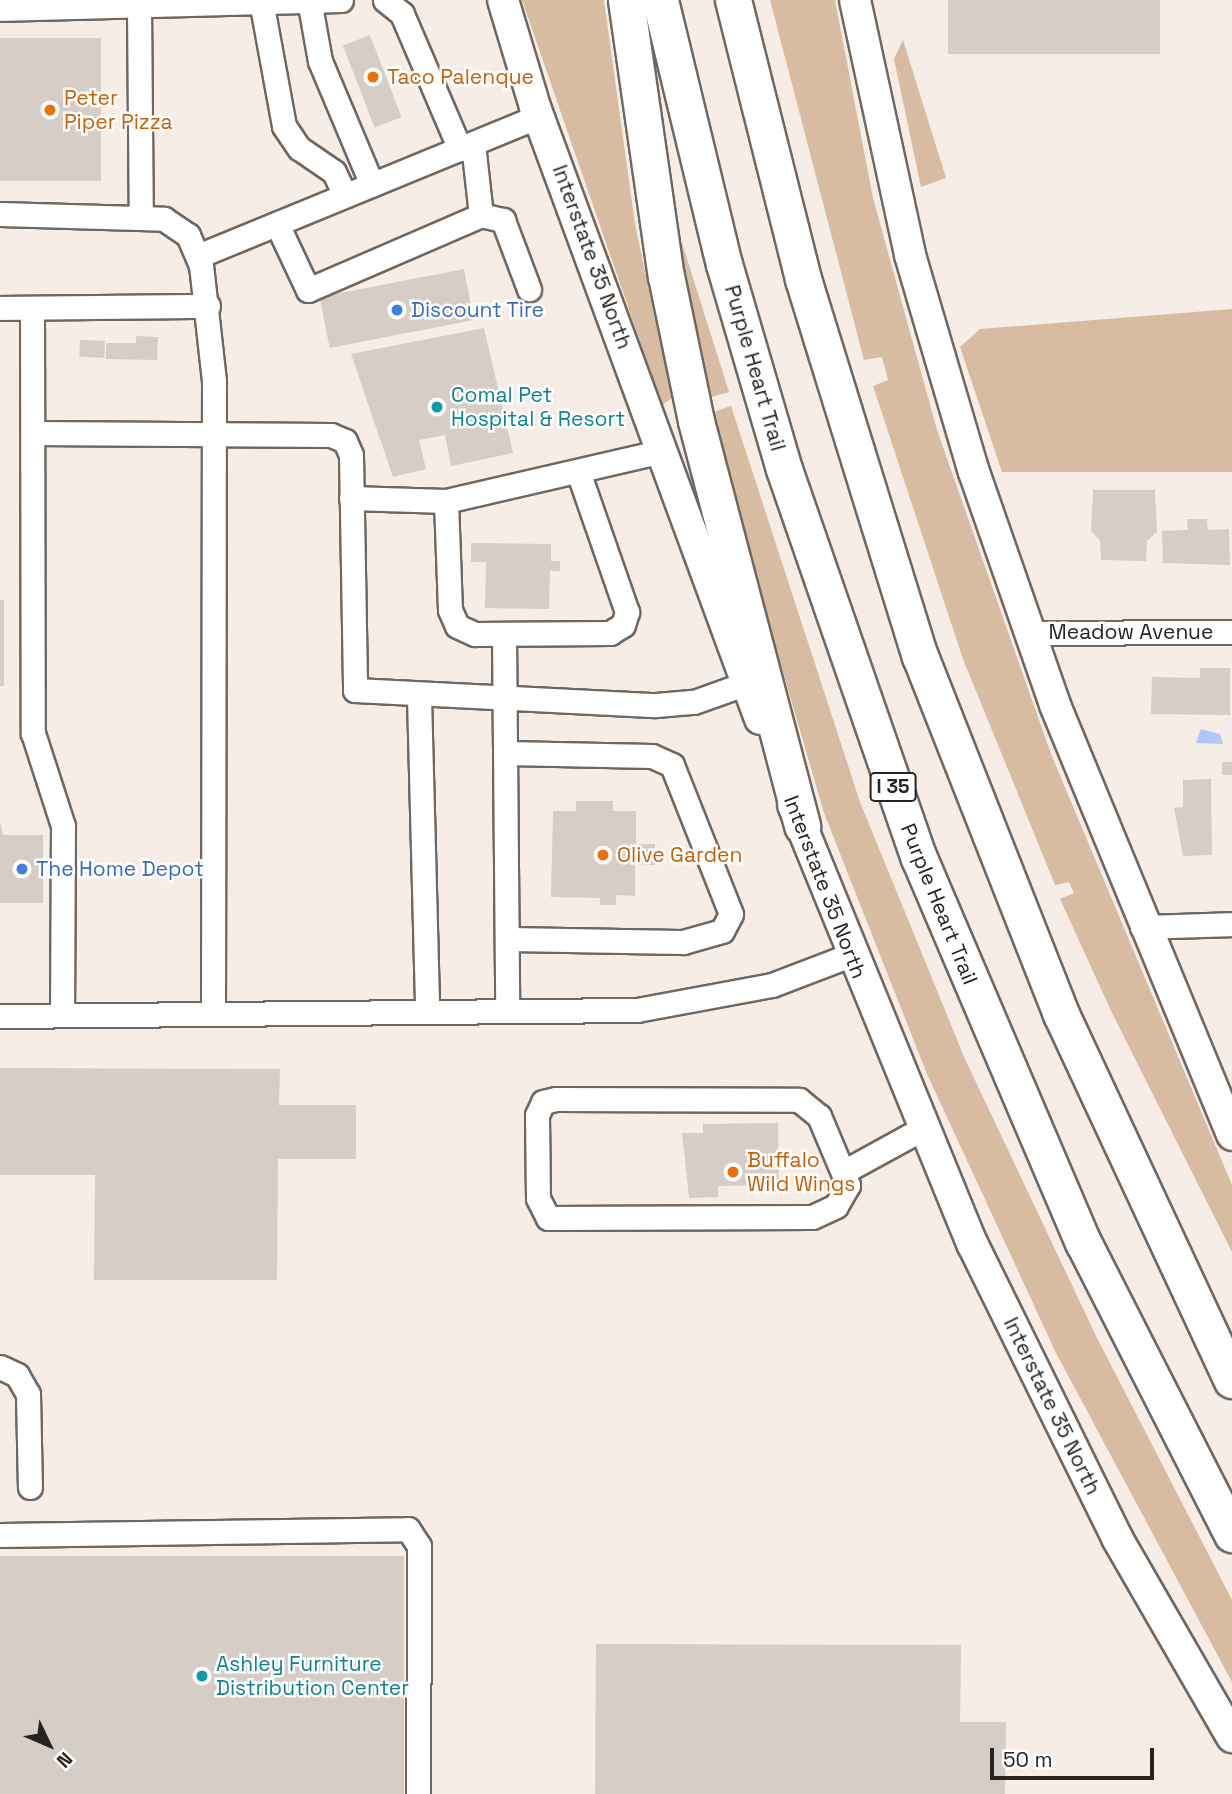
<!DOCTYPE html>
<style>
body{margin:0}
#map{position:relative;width:1232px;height:1794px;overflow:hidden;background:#f6ede6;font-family:"Space Grotesk",sans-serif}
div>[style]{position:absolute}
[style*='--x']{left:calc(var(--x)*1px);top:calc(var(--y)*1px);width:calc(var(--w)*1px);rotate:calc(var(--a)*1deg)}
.green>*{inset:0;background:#d8bca2}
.water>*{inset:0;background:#afc8f6}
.building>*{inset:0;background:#d6cdc6;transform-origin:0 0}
.roads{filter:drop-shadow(2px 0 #6f6761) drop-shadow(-2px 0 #6f6761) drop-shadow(0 2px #6f6761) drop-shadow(0 -2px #6f6761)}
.minor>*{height:23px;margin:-11.5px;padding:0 11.5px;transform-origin:11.5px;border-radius:11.5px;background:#fff}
.major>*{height:30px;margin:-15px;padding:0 15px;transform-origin:15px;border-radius:15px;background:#fff}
.highway>*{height:35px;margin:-17.5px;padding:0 17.5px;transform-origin:17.5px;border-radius:17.5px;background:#fff}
.dots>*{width:19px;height:19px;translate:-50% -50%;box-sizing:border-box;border:4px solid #fff;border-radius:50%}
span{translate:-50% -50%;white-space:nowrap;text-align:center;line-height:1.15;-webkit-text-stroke:5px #fff;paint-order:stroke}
.shield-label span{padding:2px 5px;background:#fff;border:2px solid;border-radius:5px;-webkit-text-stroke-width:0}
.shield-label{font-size:19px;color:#262320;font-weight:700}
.food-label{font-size:21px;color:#c56008}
.left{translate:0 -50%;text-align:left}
.street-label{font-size:21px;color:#262320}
.shop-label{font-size:21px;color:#366cbe}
.culture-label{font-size:21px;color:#0d838f}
.north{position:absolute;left:14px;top:1710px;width:70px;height:70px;-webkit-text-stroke:5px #fff;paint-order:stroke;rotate:134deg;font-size:19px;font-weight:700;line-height:28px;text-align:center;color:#262320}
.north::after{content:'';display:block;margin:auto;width:24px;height:32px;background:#262320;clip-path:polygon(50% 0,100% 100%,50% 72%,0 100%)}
.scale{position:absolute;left:990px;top:1748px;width:164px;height:32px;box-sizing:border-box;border:4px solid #262320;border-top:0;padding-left:9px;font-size:21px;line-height:24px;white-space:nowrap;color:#262320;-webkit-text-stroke:5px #fff;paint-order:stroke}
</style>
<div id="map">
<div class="green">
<div style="clip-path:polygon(522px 0,604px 0,635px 224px,672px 398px,662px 405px)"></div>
<div style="clip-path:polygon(770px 0,835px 0,873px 198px,937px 430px,1051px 754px,1232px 1185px,1232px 1252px,1112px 1013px,1060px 899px,1074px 893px,1069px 882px,1055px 885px,963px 659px,873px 386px,888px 380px,882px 357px,864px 360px)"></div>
<div style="clip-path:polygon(903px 40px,946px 178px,921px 187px,894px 59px)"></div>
<div style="clip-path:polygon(682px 243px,729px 392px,701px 400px,672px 250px)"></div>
<div style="clip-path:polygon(1232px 309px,1232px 472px,1002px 472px,960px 347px,980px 329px)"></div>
<div style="clip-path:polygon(731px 406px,860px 802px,965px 1059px,1096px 1336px,1232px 1600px,1232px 1682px,1056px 1353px,927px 1074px,824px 813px,708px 414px)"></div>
</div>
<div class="water">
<div style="clip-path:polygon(1201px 729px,1220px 734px,1223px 744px,1196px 743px)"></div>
</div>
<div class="building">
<div style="left:948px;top:0;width:212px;height:54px"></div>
<div style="left:370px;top:35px;width:88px;height:29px;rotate:69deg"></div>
<div style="left:101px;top:38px;width:143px;height:101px;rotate:90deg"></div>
<div style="left:464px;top:269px;width:52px;height:147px;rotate:79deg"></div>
<div style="clip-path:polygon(484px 328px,513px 453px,451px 466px,445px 435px,419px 440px,426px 469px,393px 477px,351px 354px)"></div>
<div style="clip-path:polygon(136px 336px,158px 337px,157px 360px,106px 359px,106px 343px,136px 343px)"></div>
<div style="left:80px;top:340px;width:25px;height:17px;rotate:2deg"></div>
<div style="clip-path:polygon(1093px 490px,1155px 490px,1157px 532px,1147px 541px,1146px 561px,1101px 560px,1100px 541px,1091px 531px)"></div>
<div style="clip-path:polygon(1187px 519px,1207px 519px,1208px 530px,1229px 529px,1230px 565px,1163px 563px,1162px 531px,1188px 530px)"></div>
<div style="clip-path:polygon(471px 543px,551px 544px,551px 561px,560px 561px,560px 571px,550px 571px,549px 609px,485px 608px,486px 562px,471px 562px)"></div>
<div style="left:0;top:600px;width:4px;height:86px"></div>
<div style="clip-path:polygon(1200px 668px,1230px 668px,1230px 715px,1151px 714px,1152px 677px,1200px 678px)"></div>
<div style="left:1222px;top:762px;width:10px;height:13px"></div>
<div style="clip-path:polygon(1211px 779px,1212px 855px,1183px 856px,1174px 808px,1183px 807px,1183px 780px)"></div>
<div style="clip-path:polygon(576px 801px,613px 801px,613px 811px,636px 811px,636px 844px,655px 844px,655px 865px,635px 865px,635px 896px,616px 895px,616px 905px,600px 905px,600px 898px,551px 897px,553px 811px,576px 811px)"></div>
<div style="clip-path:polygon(0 821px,3px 835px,43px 835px,43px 903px,0 903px)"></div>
<div style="clip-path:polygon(0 1068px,280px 1069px,279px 1105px,356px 1105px,356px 1159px,278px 1159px,277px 1280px,94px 1280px,95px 1175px,0 1175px)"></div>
<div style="clip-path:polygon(778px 1123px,779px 1185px,718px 1186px,718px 1197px,689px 1198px,682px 1133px,703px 1133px,703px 1124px)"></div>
<div style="left:404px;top:1556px;width:238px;height:404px;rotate:90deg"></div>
<div style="clip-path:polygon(596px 1644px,961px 1645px,960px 1722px,1006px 1722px,1005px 1794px,595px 1794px)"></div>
</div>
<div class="roads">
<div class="minor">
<div style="--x:385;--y:0;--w:22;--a:39"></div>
<div style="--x:402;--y:14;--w:147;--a:66.8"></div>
<div style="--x:310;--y:5;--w:57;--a:79.9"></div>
<div style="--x:320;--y:61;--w:134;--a:67.2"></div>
<div style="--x:262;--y:6;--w:122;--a:79.6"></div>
<div style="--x:284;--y:126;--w:27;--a:56"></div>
<div style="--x:299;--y:148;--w:42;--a:34.4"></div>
<div style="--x:334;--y:172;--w:26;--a:65"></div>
<div style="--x:139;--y:7;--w:211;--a:89.5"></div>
<div style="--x:0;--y:9;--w:341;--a:-1.5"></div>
<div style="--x:473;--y:144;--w:71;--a:83.6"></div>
<div style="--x:481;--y:215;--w:23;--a:13"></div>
<div style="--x:503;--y:220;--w:74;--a:69.4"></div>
<div style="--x:0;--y:214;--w:164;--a:1.7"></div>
<div style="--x:164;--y:219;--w:29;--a:34"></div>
<div style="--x:188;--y:235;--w:33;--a:67"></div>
<div style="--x:201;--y:265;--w:117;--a:83.6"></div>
<div style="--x:214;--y:381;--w:632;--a:90.09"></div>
<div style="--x:277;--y:224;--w:73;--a:64.8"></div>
<div style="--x:308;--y:290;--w:189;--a:-23.4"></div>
<div style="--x:198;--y:256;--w:369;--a:-22.3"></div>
<div style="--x:0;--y:308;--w:208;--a:-0.6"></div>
<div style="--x:32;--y:309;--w:424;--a:89.9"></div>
<div style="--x:33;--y:733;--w:98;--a:72.1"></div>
<div style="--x:63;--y:826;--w:188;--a:90.3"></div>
<div style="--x:33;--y:433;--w:298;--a:0.4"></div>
<div style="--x:331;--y:435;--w:15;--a:23"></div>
<div style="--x:345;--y:441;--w:15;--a:67"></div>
<div style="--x:351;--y:455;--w:235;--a:89"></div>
<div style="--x:355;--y:690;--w:301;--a:2.9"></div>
<div style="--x:656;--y:705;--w:38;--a:-5"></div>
<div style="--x:694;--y:702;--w:56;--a:-19.7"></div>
<div style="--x:351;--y:498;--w:95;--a:1.8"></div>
<div style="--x:446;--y:501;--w:223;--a:-13"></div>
<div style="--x:446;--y:501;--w:109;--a:87.9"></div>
<div style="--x:450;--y:610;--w:17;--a:66"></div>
<div style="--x:457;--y:626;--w:20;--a:24"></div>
<div style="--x:475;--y:634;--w:135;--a:-0.4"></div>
<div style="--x:610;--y:633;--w:15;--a:-32"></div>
<div style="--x:623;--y:625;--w:14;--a:-73"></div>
<div style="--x:627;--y:612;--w:146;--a:-109.2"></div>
<div style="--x:1030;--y:633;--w:202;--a:-0.3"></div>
<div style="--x:504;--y:634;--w:377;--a:89.5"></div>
<div style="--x:419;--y:697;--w:314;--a:88.5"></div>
<div style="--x:507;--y:753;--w:145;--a:1.2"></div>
<div style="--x:652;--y:756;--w:22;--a:24"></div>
<div style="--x:672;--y:765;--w:160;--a:68.4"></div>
<div style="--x:731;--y:914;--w:19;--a:118"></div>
<div style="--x:722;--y:931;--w:41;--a:164.2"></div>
<div style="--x:683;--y:942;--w:176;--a:-179"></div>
<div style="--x:1142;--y:927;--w:90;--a:-1.9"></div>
<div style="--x:0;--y:1016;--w:637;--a:-0.54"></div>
<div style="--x:637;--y:1010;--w:137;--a:-10.5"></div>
<div style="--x:772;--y:985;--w:84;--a:-21"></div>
<div style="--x:556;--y:1099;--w:243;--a:0.2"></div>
<div style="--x:799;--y:1100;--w:26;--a:39"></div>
<div style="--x:819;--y:1116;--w:75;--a:67.2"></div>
<div style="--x:848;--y:1185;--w:24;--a:120"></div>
<div style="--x:836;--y:1206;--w:26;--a:155"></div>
<div style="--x:812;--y:1217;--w:264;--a:179.8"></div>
<div style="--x:548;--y:1218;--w:22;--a:-117"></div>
<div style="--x:538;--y:1198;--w:83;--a:-90.7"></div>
<div style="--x:537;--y:1115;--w:14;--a:-65"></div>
<div style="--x:543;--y:1102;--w:13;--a:-13"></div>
<div style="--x:847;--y:1170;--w:85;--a:-28.7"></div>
<div style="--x:0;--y:1367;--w:19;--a:25"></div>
<div style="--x:17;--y:1375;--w:22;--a:60"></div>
<div style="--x:28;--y:1394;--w:93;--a:88.8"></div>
<div style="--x:0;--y:1535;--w:408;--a:-0.8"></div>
<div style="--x:408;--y:1529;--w:20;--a:57"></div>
<div style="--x:419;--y:1546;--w:248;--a:90.2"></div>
</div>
<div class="major">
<div style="--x:503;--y:0;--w:112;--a:73.3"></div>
<div style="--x:535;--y:107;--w:652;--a:69.81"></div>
<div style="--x:855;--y:0;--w:261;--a:77.8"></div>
<div style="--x:910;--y:255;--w:226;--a:73.6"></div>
<div style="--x:974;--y:472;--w:247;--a:70.8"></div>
<div style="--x:1055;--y:705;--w:465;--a:67.6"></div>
<div style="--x:793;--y:805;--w:475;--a:67.8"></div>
<div style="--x:973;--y:1245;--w:326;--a:63.8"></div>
<div style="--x:1117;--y:1538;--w:230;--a:60"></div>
</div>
<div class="highway">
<div style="--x:626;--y:0;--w:279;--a:81.8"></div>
<div style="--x:666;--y:276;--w:148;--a:78.3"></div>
<div style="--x:696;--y:421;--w:419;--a:75.3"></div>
<div style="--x:660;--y:0;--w:272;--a:76.4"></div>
<div style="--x:724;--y:264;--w:214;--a:73.7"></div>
<div style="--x:784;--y:469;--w:412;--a:70.9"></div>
<div style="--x:919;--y:858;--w:418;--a:66.9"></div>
<div style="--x:1083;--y:1242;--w:328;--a:63"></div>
<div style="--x:733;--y:0;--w:288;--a:75.9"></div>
<div style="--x:803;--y:279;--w:395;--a:72.8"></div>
<div style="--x:920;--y:656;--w:385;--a:68.5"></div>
<div style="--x:1061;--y:1014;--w:404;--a:65"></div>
</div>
</div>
<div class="dots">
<div style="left:373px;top:77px;background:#e8710a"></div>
<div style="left:50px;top:110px;background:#e8710a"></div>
<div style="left:397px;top:310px;background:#3f7fe0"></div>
<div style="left:437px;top:407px;background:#0f9aa8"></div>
<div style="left:603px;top:855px;background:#e8710a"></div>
<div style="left:22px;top:869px;background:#3f7fe0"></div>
<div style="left:733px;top:1172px;background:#e8710a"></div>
<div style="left:202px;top:1676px;background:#0f9aa8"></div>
</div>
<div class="shield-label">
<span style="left:893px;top:787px">I 35</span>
</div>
<div class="food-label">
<span class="left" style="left:387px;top:77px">Taco Palenque</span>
<span class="left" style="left:64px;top:110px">Peter<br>Piper Pizza</span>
<span class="left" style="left:617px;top:855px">Olive Garden</span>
<span class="left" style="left:747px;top:1172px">Buffalo<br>Wild Wings</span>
</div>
<div class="street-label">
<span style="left:592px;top:257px;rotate:70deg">Interstate 35 North</span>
<span style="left:755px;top:368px;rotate:74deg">Purple Heart Trail</span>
<span style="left:1131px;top:632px">Meadow Avenue</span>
<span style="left:825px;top:887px;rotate:69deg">Interstate 35 North</span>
<span style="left:939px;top:904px;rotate:68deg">Purple Heart Trail</span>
<span style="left:1052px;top:1406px;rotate:64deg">Interstate 35 North</span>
</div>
<div class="shop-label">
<span class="left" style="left:411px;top:310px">Discount Tire</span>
<span class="left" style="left:36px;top:869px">The Home Depot</span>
</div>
<div class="culture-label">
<span class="left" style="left:451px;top:407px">Comal Pet<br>Hospital &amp; Resort</span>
<span class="left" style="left:216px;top:1676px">Ashley Furniture<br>Distribution Center</span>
</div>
<div class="north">N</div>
<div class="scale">50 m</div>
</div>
